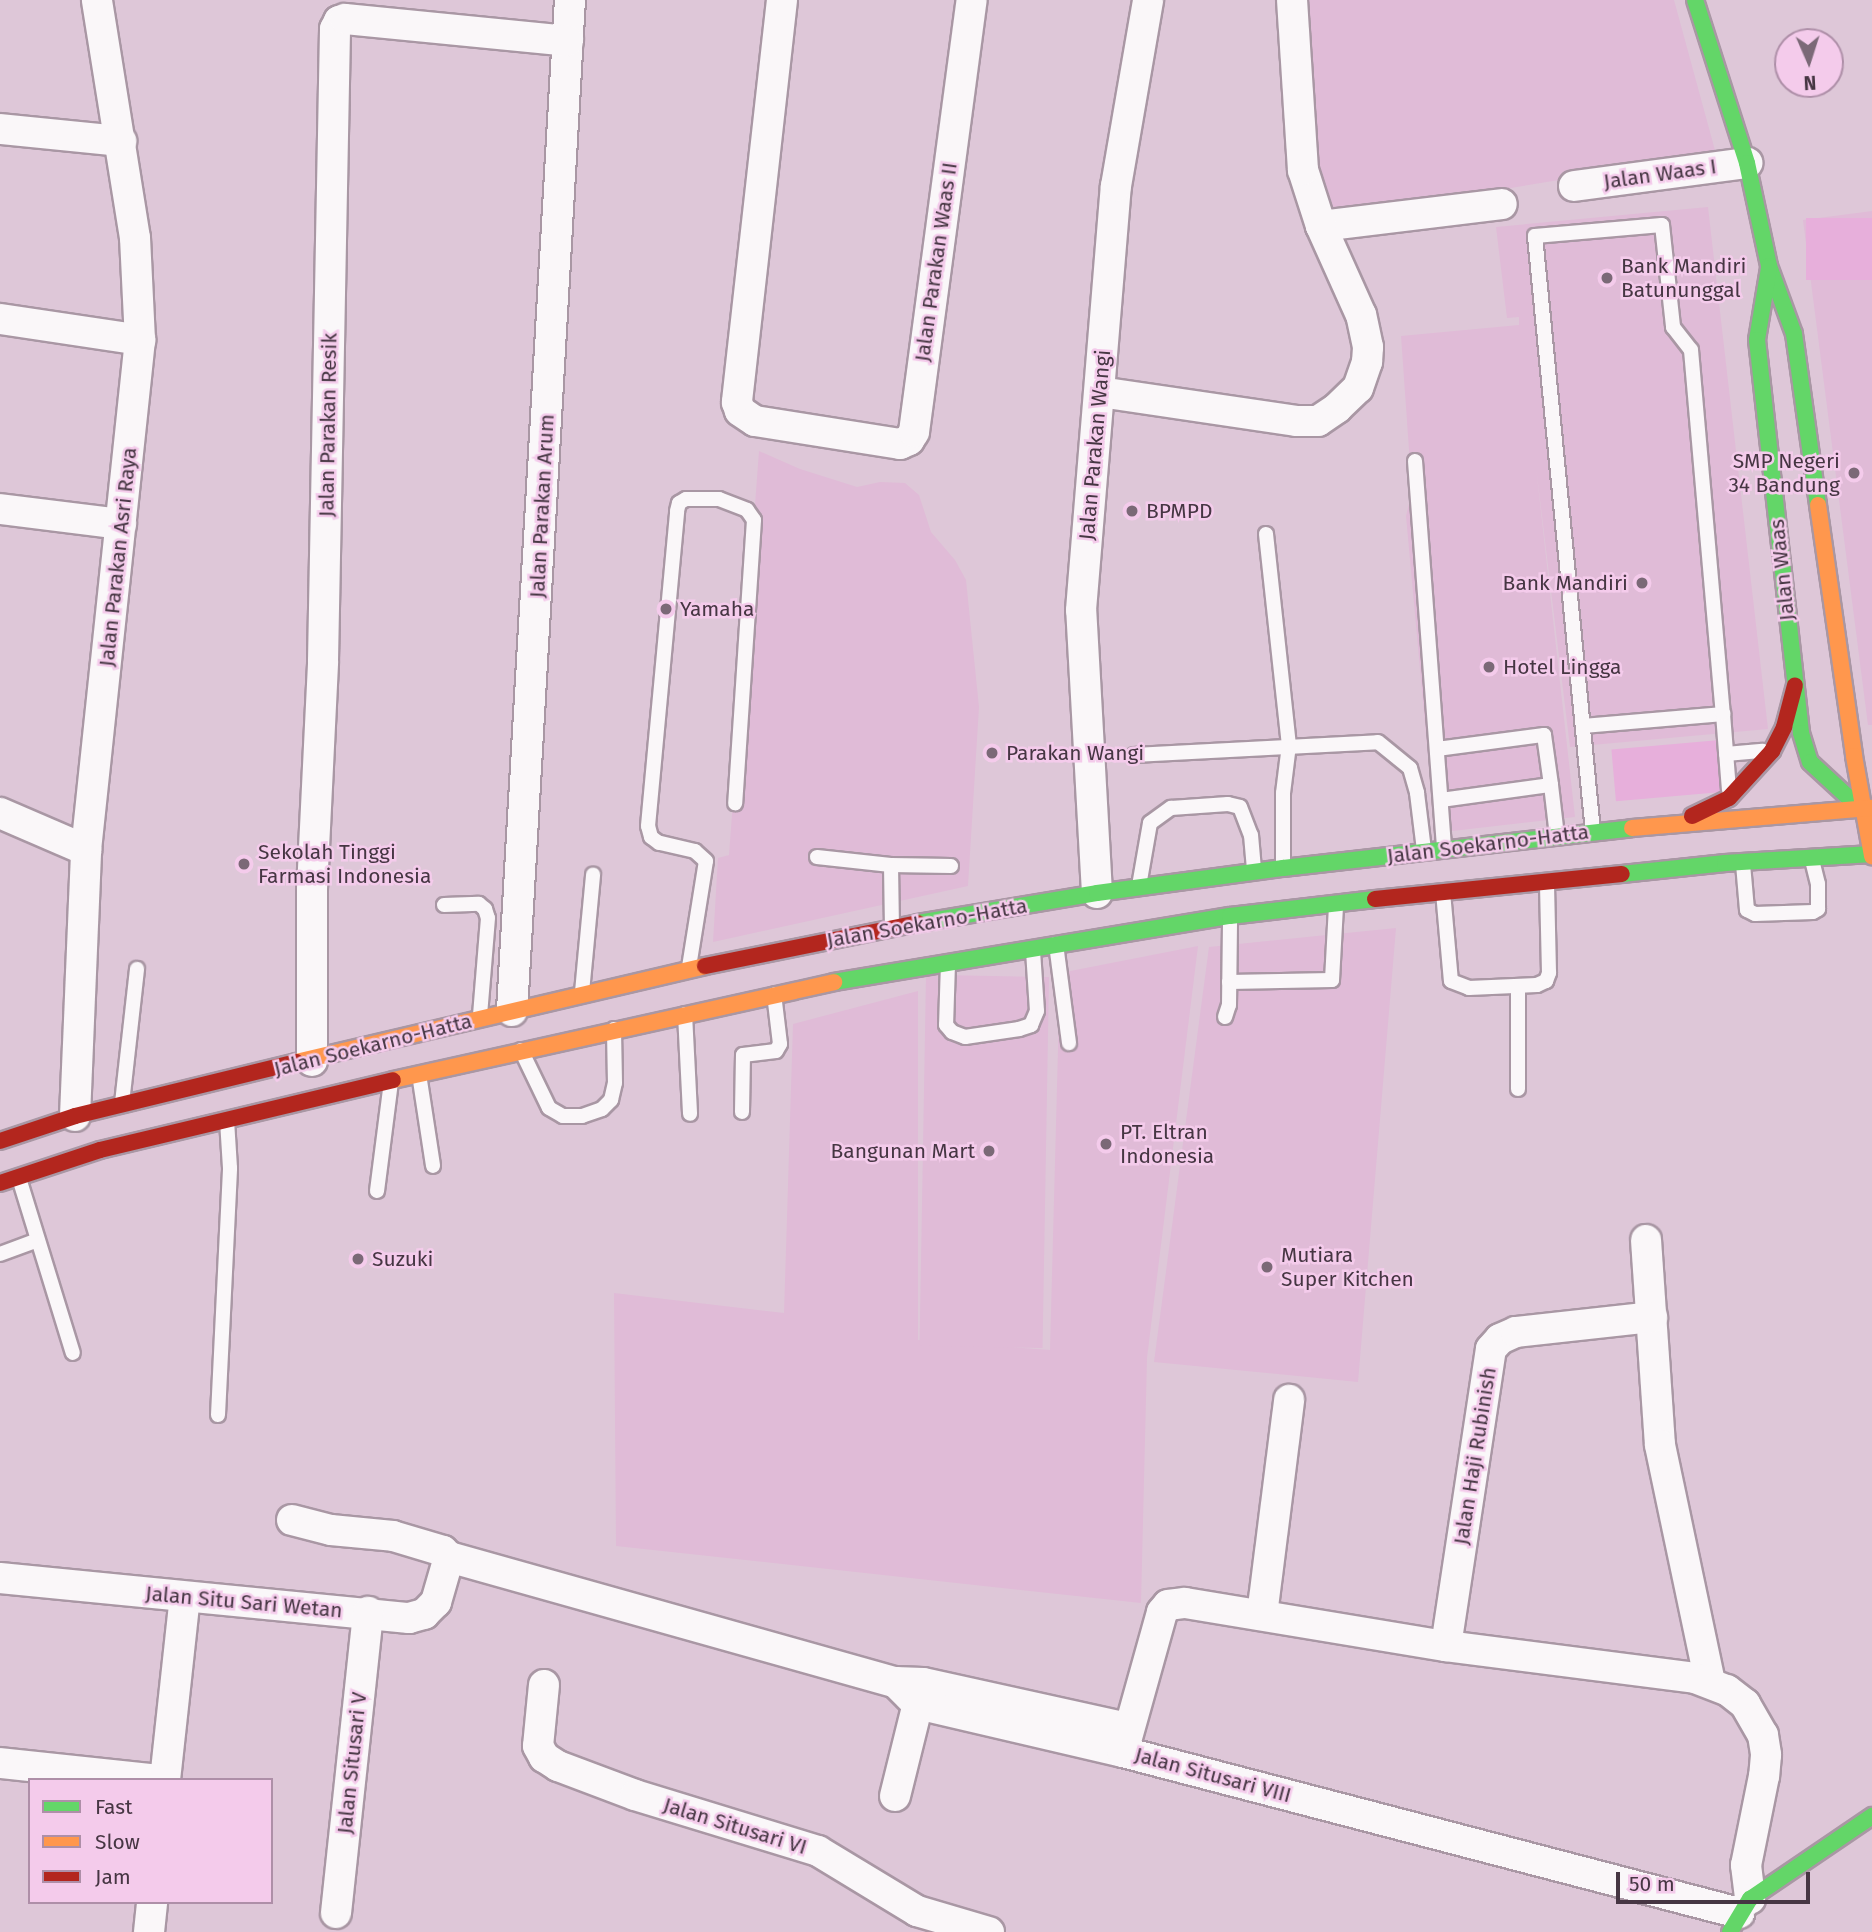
<!DOCTYPE html>
<style>
body{margin:0}
#map{position:relative;width:1872px;height:1932px;overflow:hidden;background:#dec7d8;font-family:"Fira Sans",sans-serif}
div>[style]{position:absolute}
[style*='--x']{left:calc(var(--x)*1px);top:calc(var(--y)*1px);width:calc(var(--w)*1px);rotate:calc(var(--a)*1deg)}
.built>*{inset:0;background:#e0bbd7;transform-origin:0 0}
.green>*{inset:0;background:#e7afdb;transform-origin:0 0}
.roads{filter:drop-shadow(2px 0 #a997a4) drop-shadow(-2px 0 #a997a4) drop-shadow(0 2px #a997a4) drop-shadow(0 -2px #a997a4)}
.lane>*{height:14px;margin:-7px;padding:0 7px;transform-origin:7px;border-radius:7px;background:#faf7f9}
.street>*{height:30px;margin:-15px;padding:0 15px;transform-origin:15px;border-radius:15px;background:#faf7f9}
.fast>*{height:16px;margin:-8px;padding:0 8px;transform-origin:8px;border-radius:8px;background:#63d668}
.slow>*{height:16px;margin:-8px;padding:0 8px;transform-origin:8px;border-radius:8px;background:#ff974d}
.jam>*{height:16px;margin:-8px;padding:0 8px;transform-origin:8px;border-radius:8px;background:#b3261e}
.dots>*{width:19px;height:19px;translate:-50% -50%;box-sizing:border-box;border:4px solid #f4cbeb;border-radius:50%}
span{translate:-50% -50%;white-space:nowrap;text-align:center;line-height:1.15;-webkit-text-stroke:5px #f4cbeb;paint-order:stroke}
.street-label{font-size:21px;color:#463643}
.poi-label{font-size:21px;color:#463643}
.left{translate:0 -50%;text-align:left}
.right{translate:-100% -50%;text-align:right}
.legend{position:absolute;left:28px;top:1778px;width:245px;height:126px;box-sizing:border-box;background:#f4cbeb;border:2px solid #ae8fa8;margin:0;padding:9px 12px;list-style:none;font-size:21px;color:#463643}
.legend li{display:flex;align-items:center;gap:14px;height:35px}
.legend b{width:35px;border:2px solid #ae8fa8}
.north{position:absolute;left:1774px;top:28px;width:70px;height:70px;box-sizing:border-box;background:#f4cbeb;border:2px solid #ae8fa8;border-radius:50%;rotate:177deg;font-size:19px;font-weight:700;line-height:28px;text-align:center;color:#463643}
.north::after{content:'';display:block;margin:auto;width:24px;height:32px;background:#7b6977;clip-path:polygon(50% 0,100% 100%,50% 72%,0 100%)}
.scale{position:absolute;left:1616px;top:1872px;width:194px;height:32px;box-sizing:border-box;border:4px solid #463643;border-top:0;padding-left:9px;font-size:21px;line-height:24px;white-space:nowrap;color:#463643;-webkit-text-stroke:5px #f4cbeb;paint-order:stroke}
</style>
<div id="map">
<div class="built">
<div style="clip-path:polygon(1294px 0,1674px 0,1716px 154px,1323px 219px)"></div>
<div style="clip-path:polygon(1708px 207px,1768px 729px,1570px 747px,1536px 467px,1575px 817px,1435px 833px,1406px 516px,1412px 492px,1401px 336px,1519px 325px,1519px 317px,1507px 318px,1496px 227px)"></div>
<div style="clip-path:polygon(1872px 211px,1872px 725px,1868px 725px,1803px 220px)"></div>
<div style="clip-path:polygon(759px 451px,800px 469px,857px 487px,880px 482px,905px 483px,919px 495px,931px 532px,955px 560px,966px 580px,979px 707px,968px 886px,713px 942px,718px 858px,729px 855px)"></div>
<div style="clip-path:polygon(1396px 928px,1358px 1382px,1154px 1362px,1209px 947px)"></div>
<div style="clip-path:polygon(1198px 946px,1147px 1358px,1141px 1603px,616px 1546px,614px 1293px,784px 1313px,793px 1024px,918px 991px,918px 1340px,1050px 1350px,1060px 973px)"></div>
<div style="left:1049px;top:977px;width:371px;height:123px;rotate:91deg"></div>
</div>
<div class="green">
<div style="left:1872px;top:218px;width:62px;height:66px;rotate:90deg"></div>
<div style="left:1720px;top:740px;width:52px;height:109px;rotate:85deg"></div>
</div>
<div class="roads">
<div class="lane">
<div style="--x:1415;--y:461;--w:388;--a:85.7"></div>
<div style="--x:1266;--y:534;--w:212;--a:83.8"></div>
<div style="--x:1289;--y:745;--w:48;--a:97.1"></div>
<div style="--x:1283;--y:793;--w:74;--a:90"></div>
<div style="--x:1583;--y:726;--w:141;--a:-4.9"></div>
<div style="--x:1723;--y:714;--w:76;--a:85.5"></div>
<div style="--x:1437;--y:749;--w:108;--a:-7.5"></div>
<div style="--x:1544;--y:735;--w:50;--a:82"></div>
<div style="--x:1726;--y:754;--w:37;--a:-5"></div>
<div style="--x:1134;--y:755;--w:244;--a:-3"></div>
<div style="--x:1378;--y:742;--w:41;--a:39.1"></div>
<div style="--x:1410;--y:768;--w:26;--a:74"></div>
<div style="--x:1417;--y:793;--w:57;--a:83"></div>
<div style="--x:1441;--y:800;--w:111;--a:-7.8"></div>
<div style="--x:1551;--y:785;--w:51;--a:83.3"></div>
<div style="--x:1593;--y:832;--w:599;--a:-95.56"></div>
<div style="--x:1535;--y:236;--w:127;--a:-5"></div>
<div style="--x:1662;--y:225;--w:103;--a:83.8"></div>
<div style="--x:1673;--y:327;--w:29;--a:52"></div>
<div style="--x:1691;--y:350;--w:365;--a:85"></div>
<div style="--x:817;--y:857;--w:74;--a:6.2"></div>
<div style="--x:891;--y:865;--w:63;--a:89.1"></div>
<div style="--x:1743;--y:864;--w:46;--a:85"></div>
<div style="--x:1747;--y:910;--w:9;--a:27"></div>
<div style="--x:1755;--y:914;--w:58;--a:-2"></div>
<div style="--x:1813;--y:912;--w:6;--a:-31"></div>
<div style="--x:1818;--y:909;--w:25;--a:-90"></div>
<div style="--x:1818;--y:884;--w:25;--a:-104"></div>
<div style="--x:891;--y:865;--w:60;--a:1"></div>
<div style="--x:1139;--y:886;--w:64;--a:-80.1"></div>
<div style="--x:1150;--y:823;--w:26;--a:-36"></div>
<div style="--x:1171;--y:808;--w:57;--a:-4"></div>
<div style="--x:1228;--y:804;--w:12;--a:14"></div>
<div style="--x:1240;--y:807;--w:30;--a:69"></div>
<div style="--x:1251;--y:835;--w:36;--a:85"></div>
<div style="--x:1443;--y:892;--w:89;--a:84.9"></div>
<div style="--x:1451;--y:981;--w:19;--a:21"></div>
<div style="--x:1469;--y:988;--w:68;--a:-2.5"></div>
<div style="--x:1537;--y:985;--w:10;--a:-24"></div>
<div style="--x:1546;--y:981;--w:9;--a:-69"></div>
<div style="--x:1549;--y:973;--w:91;--a:-91.3"></div>
<div style="--x:444;--y:905;--w:35;--a:-2"></div>
<div style="--x:479;--y:904;--w:8;--a:40"></div>
<div style="--x:485;--y:909;--w:9;--a:72"></div>
<div style="--x:488;--y:918;--w:97;--a:94.7"></div>
<div style="--x:1056;--y:944;--w:100;--a:82.5"></div>
<div style="--x:948;--y:963;--w:62;--a:91.8"></div>
<div style="--x:946;--y:1025;--w:9;--a:49"></div>
<div style="--x:952;--y:1032;--w:14;--a:21"></div>
<div style="--x:965;--y:1037;--w:55;--a:-8.4"></div>
<div style="--x:1019;--y:1029;--w:13;--a:-18"></div>
<div style="--x:1031;--y:1025;--w:15;--a:-67"></div>
<div style="--x:1037;--y:1011;--w:61;--a:-93.8"></div>
<div style="--x:689;--y:967;--w:107;--a:-80.9"></div>
<div style="--x:706;--y:861;--w:15;--a:-138"></div>
<div style="--x:695;--y:851;--w:37;--a:-167"></div>
<div style="--x:659;--y:843;--w:10;--a:-143"></div>
<div style="--x:651;--y:837;--w:11;--a:-105"></div>
<div style="--x:648;--y:826;--w:316;--a:-84.7"></div>
<div style="--x:677;--y:511;--w:8;--a:-76"></div>
<div style="--x:679;--y:503;--w:8;--a:-30"></div>
<div style="--x:686;--y:499;--w:33;--a:0"></div>
<div style="--x:719;--y:499;--w:30;--a:21"></div>
<div style="--x:747;--y:510;--w:12;--a:55"></div>
<div style="--x:754;--y:520;--w:284;--a:93.8"></div>
<div style="--x:1229;--y:982;--w:103;--a:-1.1"></div>
<div style="--x:1332;--y:980;--w:74;--a:-86.9"></div>
<div style="--x:1518;--y:986;--w:103;--a:90"></div>
<div style="--x:582;--y:992;--w:118;--a:-84.6"></div>
<div style="--x:685;--y:1014;--w:100;--a:87.1"></div>
<div style="--x:1225;--y:1017;--w:13;--a:-72"></div>
<div style="--x:1229;--y:1005;--w:87;--a:-89.3"></div>
<div style="--x:521;--y:1050;--w:64;--a:64.2"></div>
<div style="--x:549;--y:1108;--w:16;--a:30"></div>
<div style="--x:563;--y:1116;--w:19;--a:0"></div>
<div style="--x:582;--y:1116;--w:21;--a:-19"></div>
<div style="--x:602;--y:1109;--w:13;--a:-45"></div>
<div style="--x:611;--y:1100;--w:17;--a:-77"></div>
<div style="--x:615;--y:1083;--w:54;--a:-91.1"></div>
<div style="--x:419;--y:1074;--w:93;--a:81.3"></div>
<div style="--x:122;--y:1103;--w:135;--a:-83.6"></div>
<div style="--x:742;--y:1112;--w:57;--a:-89"></div>
<div style="--x:743;--y:1055;--w:33;--a:-7"></div>
<div style="--x:776;--y:1051;--w:8;--a:-60"></div>
<div style="--x:780;--y:1044;--w:50;--a:-96.8"></div>
<div style="--x:19;--y:1178;--w:183;--a:72.9"></div>
<div style="--x:377;--y:1191;--w:111;--a:-82.7"></div>
<div style="--x:0;--y:1254;--w:40;--a:-20.2"></div>
<div style="--x:218;--y:1415;--w:247;--a:-87.2"></div>
<div style="--x:230;--y:1168;--w:48;--a:-93.6"></div>
</div>
<div class="street">
<div style="--x:782;--y:0;--w:405;--a:96.4"></div>
<div style="--x:737;--y:402;--w:9;--a:72"></div>
<div style="--x:740;--y:411;--w:18;--a:34"></div>
<div style="--x:755;--y:421;--w:147;--a:9"></div>
<div style="--x:900;--y:444;--w:10;--a:-24"></div>
<div style="--x:909;--y:440;--w:9;--a:-58"></div>
<div style="--x:914;--y:432;--w:436;--a:-82.4"></div>
<div style="--x:0;--y:129;--w:122;--a:5.7"></div>
<div style="--x:1574;--y:186;--w:175;--a:-7.6"></div>
<div style="--x:1321;--y:226;--w:182;--a:-6.9"></div>
<div style="--x:0;--y:319;--w:142;--a:8.5"></div>
<div style="--x:1100;--y:392;--w:198;--a:8.4"></div>
<div style="--x:1296;--y:421;--w:22;--a:0"></div>
<div style="--x:1318;--y:421;--w:23;--a:-34"></div>
<div style="--x:1337;--y:408;--w:29;--a:-44"></div>
<div style="--x:1358;--y:388;--w:28;--a:-71"></div>
<div style="--x:1367;--y:362;--w:15;--a:-86"></div>
<div style="--x:1368;--y:347;--w:33;--a:-102"></div>
<div style="--x:1361;--y:315;--w:98;--a:-114.2"></div>
<div style="--x:1321;--y:226;--w:59;--a:-107.8"></div>
<div style="--x:1303;--y:170;--w:170;--a:-93.7"></div>
<div style="--x:0;--y:509;--w:122;--a:7.1"></div>
<div style="--x:0;--y:813;--w:94;--a:23.3"></div>
<div style="--x:1097;--y:893;--w:283;--a:-93.2"></div>
<div style="--x:1081;--y:610;--w:425;--a:-85.3"></div>
<div style="--x:1116;--y:186;--w:189;--a:-80.2"></div>
<div style="--x:512;--y:1011;--w:1013;--a:-86.72"></div>
<div style="--x:312;--y:1061;--w:172;--a:-90"></div>
<div style="--x:312;--y:889;--w:228;--a:-87.2"></div>
<div style="--x:323;--y:661;--w:632;--a:-88.91"></div>
<div style="--x:335;--y:29;--w:9;--a:-63"></div>
<div style="--x:339;--y:21;--w:6;--a:-18"></div>
<div style="--x:345;--y:19;--w:224;--a:5.6"></div>
<div style="--x:75;--y:1116;--w:266;--a:-87.6"></div>
<div style="--x:86;--y:850;--w:513;--a:-83.96"></div>
<div style="--x:140;--y:340;--w:102;--a:-92.8"></div>
<div style="--x:135;--y:238;--w:241;--a:-99.1"></div>
<div style="--x:1646;--y:1240;--w:205;--a:86.1"></div>
<div style="--x:1660;--y:1445;--w:242;--a:78.1"></div>
<div style="--x:292;--y:1520;--w:40;--a:14.4"></div>
<div style="--x:331;--y:1530;--w:62;--a:5.5"></div>
<div style="--x:393;--y:1536;--w:52;--a:16.7"></div>
<div style="--x:443;--y:1551;--w:8;--a:45"></div>
<div style="--x:449;--y:1557;--w:463;--a:15.7"></div>
<div style="--x:895;--y:1682;--w:28;--a:2"></div>
<div style="--x:923;--y:1683;--w:210;--a:12.4"></div>
<div style="--x:0;--y:1578;--w:411;--a:5.6"></div>
<div style="--x:409;--y:1618;--w:16;--a:-15"></div>
<div style="--x:424;--y:1614;--w:17;--a:-45"></div>
<div style="--x:436;--y:1602;--w:47;--a:-73.9"></div>
<div style="--x:1262;--y:1615;--w:217;--a:-82.8"></div>
<div style="--x:1446;--y:1646;--w:300;--a:-81.4"></div>
<div style="--x:1491;--y:1349;--w:13;--a:-48"></div>
<div style="--x:1500;--y:1339;--w:17;--a:-24"></div>
<div style="--x:1516;--y:1332;--w:137;--a:-6.3"></div>
<div style="--x:895;--y:1682;--w:31;--a:45"></div>
<div style="--x:917;--y:1704;--w:212;--a:13.1"></div>
<div style="--x:1123;--y:1752;--w:637;--a:14.65"></div>
<div style="--x:544;--y:1685;--w:61;--a:95.6"></div>
<div style="--x:538;--y:1746;--w:13;--a:61"></div>
<div style="--x:544;--y:1757;--w:17;--a:33"></div>
<div style="--x:558;--y:1766;--w:82;--a:20.6"></div>
<div style="--x:635;--y:1795;--w:191;--a:17"></div>
<div style="--x:818;--y:1851;--w:116;--a:31.2"></div>
<div style="--x:917;--y:1911;--w:75;--a:16.3"></div>
<div style="--x:1123;--y:1752;--w:145;--a:-74.4"></div>
<div style="--x:1162;--y:1612;--w:9;--a:-49"></div>
<div style="--x:1168;--y:1605;--w:17;--a:-7"></div>
<div style="--x:1185;--y:1603;--w:265;--a:9.4"></div>
<div style="--x:1446;--y:1646;--w:251;--a:7.3"></div>
<div style="--x:1695;--y:1678;--w:34;--a:21"></div>
<div style="--x:1727;--y:1690;--w:23;--a:38"></div>
<div style="--x:1745;--y:1704;--w:36;--a:60"></div>
<div style="--x:1763;--y:1735;--w:20;--a:81"></div>
<div style="--x:1766;--y:1755;--w:21;--a:95"></div>
<div style="--x:1764;--y:1776;--w:91;--a:101.4"></div>
<div style="--x:1746;--y:1865;--w:34;--a:83"></div>
<div style="--x:0;--y:1763;--w:159;--a:6.1"></div>
<div style="--x:165;--y:1780;--w:184;--a:-83.8"></div>
<div style="--x:895;--y:1796;--w:112;--a:-76.1"></div>
<div style="--x:336;--y:1913;--w:303;--a:-83.9"></div>
<div style="--x:149;--y:1932;--w:30;--a:-84"></div>
</div>
<div class="fast">
<div style="--x:1695;--y:0;--w:171;--a:72.3"></div>
<div style="--x:1747;--y:163;--w:105;--a:77.9"></div>
<div style="--x:1769;--y:266;--w:72;--a:69.8"></div>
<div style="--x:1794;--y:334;--w:173;--a:82"></div>
<div style="--x:1769;--y:268;--w:73;--a:99.5"></div>
<div style="--x:1757;--y:340;--w:395;--a:83.6"></div>
<div style="--x:1801;--y:733;--w:30;--a:73"></div>
<div style="--x:1810;--y:762;--w:69;--a:42.7"></div>
<div style="--x:1622;--y:874;--w:104;--a:-6.1"></div>
<div style="--x:1725;--y:863;--w:147;--a:-3.5"></div>
<div style="--x:918;--y:923;--w:181;--a:-9.5"></div>
<div style="--x:1097;--y:893;--w:188;--a:-7.7"></div>
<div style="--x:1283;--y:868;--w:351;--a:-6.5"></div>
<div style="--x:834;--y:982;--w:401;--a:-9.5"></div>
<div style="--x:1230;--y:916;--w:146;--a:-6.7"></div>
<div style="--x:1730;--y:1932;--w:39;--a:-59"></div>
<div style="--x:1750;--y:1899;--w:148;--a:-34.2"></div>
</div>
<div class="slow">
<div style="--x:1818;--y:505;--w:254;--a:81.8"></div>
<div style="--x:1854;--y:756;--w:102;--a:79.8"></div>
<div style="--x:1632;--y:828;--w:241;--a:-4.8"></div>
<div style="--x:296;--y:1062;--w:420;--a:-13.2"></div>
<div style="--x:393;--y:1080;--w:452;--a:-12.5"></div>
</div>
<div class="jam">
<div style="--x:1692;--y:816;--w:41;--a:-25.9"></div>
<div style="--x:1729;--y:798;--w:64;--a:-47.5"></div>
<div style="--x:1772;--y:751;--w:27;--a:-63"></div>
<div style="--x:1784;--y:727;--w:43;--a:-75.3"></div>
<div style="--x:1375;--y:899;--w:248;--a:-5.8"></div>
<div style="--x:705;--y:966;--w:217;--a:-11.4"></div>
<div style="--x:0;--y:1141;--w:79;--a:-18.4"></div>
<div style="--x:75;--y:1116;--w:228;--a:-13.7"></div>
<div style="--x:0;--y:1183;--w:105;--a:-18.3"></div>
<div style="--x:100;--y:1150;--w:301;--a:-13.4"></div>
</div>
</div>
<div class="dots">
<div style="left:1607px;top:278px;background:#7b6977"></div>
<div style="left:1854px;top:473px;background:#7b6977"></div>
<div style="left:1132px;top:511px;background:#7b6977"></div>
<div style="left:1642px;top:583px;background:#7b6977"></div>
<div style="left:666px;top:609px;background:#7b6977"></div>
<div style="left:1489px;top:667px;background:#7b6977"></div>
<div style="left:992px;top:753px;background:#7b6977"></div>
<div style="left:244px;top:864px;background:#7b6977"></div>
<div style="left:1106px;top:1144px;background:#7b6977"></div>
<div style="left:989px;top:1151px;background:#7b6977"></div>
<div style="left:358px;top:1259px;background:#7b6977"></div>
<div style="left:1267px;top:1267px;background:#7b6977"></div>
</div>
<div class="street-label">
<span style="left:1660px;top:174px;rotate:-8deg">Jalan Waas I</span>
<span style="left:936px;top:262px;rotate:-82deg">Jalan Parakan Waas II</span>
<span style="left:328px;top:425px;rotate:-89deg">Jalan Parakan Resik</span>
<span style="left:1095px;top:445px;rotate:-85deg">Jalan Parakan Wangi</span>
<span style="left:542px;top:506px;rotate:-87deg">Jalan Parakan Arum</span>
<span style="left:118px;top:557px;rotate:-84deg">Jalan Parakan Asri Raya</span>
<span style="left:1782px;top:570px;rotate:-96deg">Jalan Waas</span>
<span style="left:1488px;top:844px;rotate:-7deg">Jalan Soekarno-Hatta</span>
<span style="left:927px;top:923px;rotate:-10deg">Jalan Soekarno-Hatta</span>
<span style="left:373px;top:1045px;rotate:-14deg">Jalan Soekarno-Hatta</span>
<span style="left:1475px;top:1456px;rotate:-81deg">Jalan Haji Rubinish</span>
<span style="left:244px;top:1602px;rotate:5deg">Jalan Situ Sari Wetan</span>
<span style="left:352px;top:1763px;rotate:-84deg">Jalan Situsari V</span>
<span style="left:1213px;top:1775px;rotate:15deg">Jalan Situsari VIII</span>
<span style="left:735px;top:1826px;rotate:17deg">Jalan Situsari VI</span>
</div>
<div class="poi-label">
<span class="left" style="left:1621px;top:278px">Bank Mandiri<br>Batununggal</span>
<span class="right" style="left:1840px;top:473px">SMP Negeri<br>34 Bandung</span>
<span class="left" style="left:1146px;top:511px">BPMPD</span>
<span class="right" style="left:1628px;top:583px">Bank Mandiri</span>
<span class="left" style="left:680px;top:609px">Yamaha</span>
<span class="left" style="left:1503px;top:667px">Hotel Lingga</span>
<span class="left" style="left:1006px;top:753px">Parakan Wangi</span>
<span class="left" style="left:258px;top:864px">Sekolah Tinggi<br>Farmasi Indonesia</span>
<span class="left" style="left:1120px;top:1144px">PT. Eltran<br>Indonesia</span>
<span class="right" style="left:975px;top:1151px">Bangunan Mart</span>
<span class="left" style="left:1281px;top:1267px">Mutiara<br>Super Kitchen</span>
<span class="left" style="left:372px;top:1259px">Suzuki</span>
</div>
<ul class="legend">
<li><b style="height:9px;background:#63d668"></b>Fast</li>
<li><b style="height:9px;background:#ff974d"></b>Slow</li>
<li><b style="height:9px;background:#b3261e"></b>Jam</li>
</ul>
<div class="north">N</div>
<div class="scale">50 m</div>
</div>
